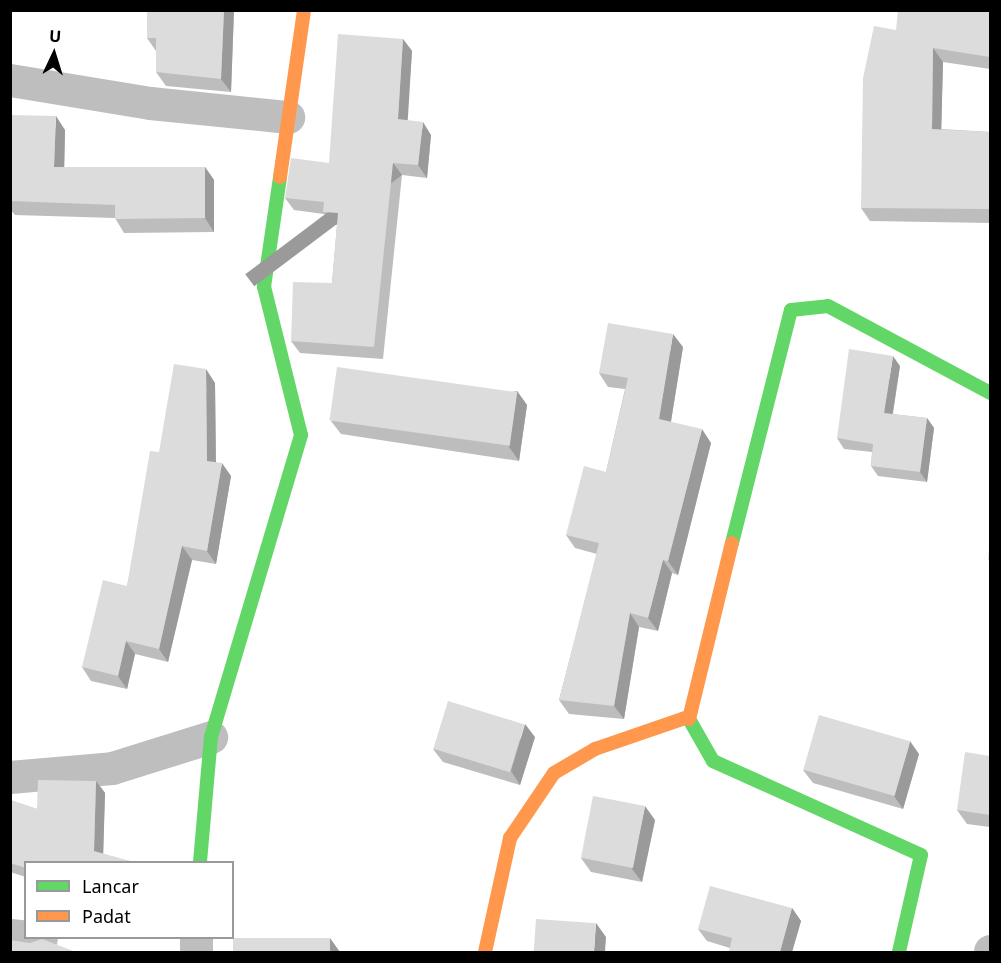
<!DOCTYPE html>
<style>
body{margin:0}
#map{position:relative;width:1001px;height:963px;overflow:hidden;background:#fff;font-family:"Noto Sans",sans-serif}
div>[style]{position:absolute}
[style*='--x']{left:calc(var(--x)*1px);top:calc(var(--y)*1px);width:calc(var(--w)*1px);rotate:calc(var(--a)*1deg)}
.street>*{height:33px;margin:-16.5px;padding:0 16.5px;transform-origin:16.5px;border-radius:16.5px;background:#bebebe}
.fast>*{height:14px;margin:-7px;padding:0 7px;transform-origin:7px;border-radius:7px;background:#63d668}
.slow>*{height:14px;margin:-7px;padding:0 7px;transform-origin:7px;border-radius:7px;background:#ff974d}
.wall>*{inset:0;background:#bdbdbd}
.shaded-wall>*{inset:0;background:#9a9a9a;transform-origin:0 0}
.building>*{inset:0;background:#dcdcdc;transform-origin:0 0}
span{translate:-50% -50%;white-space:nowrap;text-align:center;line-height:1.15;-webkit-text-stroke:4.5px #fff;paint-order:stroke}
.frame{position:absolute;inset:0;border:12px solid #000;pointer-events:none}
.legend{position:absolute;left:24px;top:861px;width:210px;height:78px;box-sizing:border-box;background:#fff;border:2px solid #999;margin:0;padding:8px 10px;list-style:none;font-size:18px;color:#000}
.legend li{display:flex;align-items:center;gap:12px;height:30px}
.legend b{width:30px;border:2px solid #999}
.north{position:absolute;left:24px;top:24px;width:60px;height:60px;-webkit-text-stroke:4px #fff;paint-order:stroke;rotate:4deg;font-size:16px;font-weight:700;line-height:24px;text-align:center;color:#000}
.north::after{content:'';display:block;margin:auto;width:21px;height:27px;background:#000;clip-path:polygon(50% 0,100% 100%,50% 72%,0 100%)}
</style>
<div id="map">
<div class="street">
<div style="--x:10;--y:80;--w:142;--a:9.3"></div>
<div style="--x:150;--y:103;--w:139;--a:5.8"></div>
<div style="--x:10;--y:777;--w:102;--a:-5"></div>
<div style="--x:112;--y:768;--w:104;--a:-17.4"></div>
<div style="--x:10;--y:935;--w:31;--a:6"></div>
<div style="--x:196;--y:938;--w:14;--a:90"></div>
<div style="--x:990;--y:952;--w:1;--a:-90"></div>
</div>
<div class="fast">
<div style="--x:732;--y:543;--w:240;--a:-75.8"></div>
<div style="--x:791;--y:310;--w:37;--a:-6"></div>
<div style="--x:828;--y:306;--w:184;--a:28.2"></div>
<div style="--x:689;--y:719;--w:48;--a:60.3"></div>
<div style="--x:713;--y:761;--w:228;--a:24.3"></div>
<div style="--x:921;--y:855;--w:99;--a:102.8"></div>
<div style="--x:200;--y:862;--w:125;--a:-85"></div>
<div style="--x:211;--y:737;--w:315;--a:-73.4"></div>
<div style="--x:301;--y:435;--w:153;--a:-104"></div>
<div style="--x:264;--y:287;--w:111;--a:-81.7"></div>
</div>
<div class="slow">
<div style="--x:280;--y:177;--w:169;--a:-81.8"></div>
<div style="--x:689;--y:719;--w:181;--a:-76.3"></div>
<div style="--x:485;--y:952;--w:117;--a:-77.6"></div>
<div style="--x:510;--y:838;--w:78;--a:-55.9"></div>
<div style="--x:554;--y:773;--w:48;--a:-30.3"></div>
<div style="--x:595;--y:749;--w:98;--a:-19"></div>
</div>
<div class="wall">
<div style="clip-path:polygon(234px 10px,231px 92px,166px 86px,156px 72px,156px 51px,147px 38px)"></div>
<div style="clip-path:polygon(990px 10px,990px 69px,943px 62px,941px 129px,990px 132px,990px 223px,870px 221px,861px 208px,896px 30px)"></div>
<div style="clip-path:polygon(403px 39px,412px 51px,407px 120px,431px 135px,427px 178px,402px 175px,383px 359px,300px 353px,291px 341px,332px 283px,337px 225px,331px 224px,324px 214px,294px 210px,285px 198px,329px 163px)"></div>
<div style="clip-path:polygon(10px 115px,65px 130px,64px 167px,205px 167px,214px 180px,214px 232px,124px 233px,115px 218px,15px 215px,10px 209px)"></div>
<div style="clip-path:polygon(683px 347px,671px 422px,711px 443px,678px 575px,672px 573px,658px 631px,639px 627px,624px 719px,569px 714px,559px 700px,597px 554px,575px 548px,566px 535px,606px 472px,625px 389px,608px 387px,599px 373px)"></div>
<div style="clip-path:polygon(900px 366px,893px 414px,927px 418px,934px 428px,927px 482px,878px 476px,871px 466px,872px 452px,844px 449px,837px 438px)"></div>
<div style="clip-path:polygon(215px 383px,216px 462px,231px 476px,216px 564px,192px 560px,168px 662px,135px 654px,127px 689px,91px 681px,82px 667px,127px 586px,159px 452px)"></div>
<div style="clip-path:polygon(517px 391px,527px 405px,519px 461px,341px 434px,331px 421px)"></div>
<div style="clip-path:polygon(535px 737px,520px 785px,443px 762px,433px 749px)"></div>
<div style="clip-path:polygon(919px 754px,903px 809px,813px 783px,803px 770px)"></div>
<div style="clip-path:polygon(990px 756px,990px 827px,967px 824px,957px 810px)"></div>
<div style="clip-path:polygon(96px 781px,105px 793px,103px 853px,26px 862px,26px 877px,10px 872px,10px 800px,37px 809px)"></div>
<div style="clip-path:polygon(655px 820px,642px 882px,591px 872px,581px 858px)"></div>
<div style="clip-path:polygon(792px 908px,801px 921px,792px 952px,729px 952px,730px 948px,707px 941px,698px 929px)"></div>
</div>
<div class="shaded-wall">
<div style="clip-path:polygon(224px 10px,234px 10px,231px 92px,221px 79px)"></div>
<div style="clip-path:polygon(403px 39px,412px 51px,407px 132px,398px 119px)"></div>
<div style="clip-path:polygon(933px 48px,943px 62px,941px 142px,932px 129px)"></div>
<div style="clip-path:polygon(56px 116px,65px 130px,64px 180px,54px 167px)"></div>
<div style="clip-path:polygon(423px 122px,431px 135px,427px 178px,418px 165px)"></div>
<div style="left:393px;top:163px;width:15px;height:185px;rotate:53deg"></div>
<div style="clip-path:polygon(205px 167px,214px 180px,214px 232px,205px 218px)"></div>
<div style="clip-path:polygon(673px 334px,683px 347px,669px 433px,659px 419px)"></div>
<div style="clip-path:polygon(893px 356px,900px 366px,891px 423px,884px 413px)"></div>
<div style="clip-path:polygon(206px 369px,215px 383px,216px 474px,207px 461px)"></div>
<div style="clip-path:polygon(517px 391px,527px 405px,519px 461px,509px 447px)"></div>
<div style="clip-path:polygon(927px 418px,934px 428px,927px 482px,920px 472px)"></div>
<div style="clip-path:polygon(702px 429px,711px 443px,678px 575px,668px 561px)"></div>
<div style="clip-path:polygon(222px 463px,231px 476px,216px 564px,207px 551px)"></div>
<div style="clip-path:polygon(182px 546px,192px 560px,168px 662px,159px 649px)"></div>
<div style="clip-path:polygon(663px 560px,672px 573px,658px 631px,648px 618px)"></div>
<div style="clip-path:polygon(630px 613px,639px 627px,624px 719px,614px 706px)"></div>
<div style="clip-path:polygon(126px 641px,135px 654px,127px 689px,118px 676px)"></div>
<div style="clip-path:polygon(525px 724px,535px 737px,520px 785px,511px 771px)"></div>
<div style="clip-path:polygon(910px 741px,919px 754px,903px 809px,894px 796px)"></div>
<div style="clip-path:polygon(96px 781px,105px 793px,103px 862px,94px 851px)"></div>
<div style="clip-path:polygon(645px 806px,655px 820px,642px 882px,632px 869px)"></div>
<div style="clip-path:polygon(792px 908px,801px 921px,792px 952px,780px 952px)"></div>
<div style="clip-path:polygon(596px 923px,606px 937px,605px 952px,594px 952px)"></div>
<div style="clip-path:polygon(330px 938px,340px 952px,330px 952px)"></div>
</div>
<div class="building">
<div style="clip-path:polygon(147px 10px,224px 10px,221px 79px,156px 72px,156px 38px,147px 38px)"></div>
<div style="clip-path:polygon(898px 10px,990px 10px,990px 57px,933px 48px,932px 129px,990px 132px,989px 209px,861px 208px,863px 78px,874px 26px,896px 30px)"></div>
<div style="clip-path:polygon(338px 34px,403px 39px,398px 119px,423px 122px,418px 165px,393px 163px,374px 347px,291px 341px,293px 282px,332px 283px,338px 213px,323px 212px,324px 202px,285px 198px,291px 158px,329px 163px)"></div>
<div style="clip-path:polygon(10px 115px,56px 116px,54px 167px,205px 167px,205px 218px,115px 219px,115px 205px,10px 201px)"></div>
<div style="clip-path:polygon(608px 323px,673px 334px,659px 419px,702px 429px,668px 561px,663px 560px,648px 618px,630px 613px,614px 706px,559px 700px,599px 543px,566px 535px,584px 466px,606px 472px,628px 378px,599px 373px)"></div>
<div style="clip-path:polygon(849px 349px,893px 356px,884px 413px,927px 418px,920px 472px,871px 466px,873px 444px,837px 438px)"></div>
<div style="clip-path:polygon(174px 364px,206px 369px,207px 461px,222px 463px,207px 551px,182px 546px,159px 649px,126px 641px,118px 676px,82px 667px,103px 580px,127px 586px,150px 451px,159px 452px)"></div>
<div style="left:337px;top:367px;width:182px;height:54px;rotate:8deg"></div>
<div style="clip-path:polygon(990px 537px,990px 561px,988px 560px)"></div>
<div style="left:448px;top:701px;width:80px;height:50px;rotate:17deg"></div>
<div style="left:819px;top:715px;width:95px;height:57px;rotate:16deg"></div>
<div style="clip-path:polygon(965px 752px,990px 756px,990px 815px,957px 810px)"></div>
<div style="clip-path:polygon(38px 780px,96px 781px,94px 851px,134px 862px,26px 862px,26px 868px,10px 863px,10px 800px,37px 809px)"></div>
<div style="left:593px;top:796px;width:53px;height:63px;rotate:11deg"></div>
<div style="clip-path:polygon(710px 886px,792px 908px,780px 952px,729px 952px,732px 938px,698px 929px)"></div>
<div style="left:536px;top:919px;width:60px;height:33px;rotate:4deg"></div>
<div style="left:233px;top:938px;width:97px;height:14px"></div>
<div style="clip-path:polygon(42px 939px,76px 952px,10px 952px,10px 940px,30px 943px)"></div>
</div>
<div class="frame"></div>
<ul class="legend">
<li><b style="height:8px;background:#63d668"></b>Lancar</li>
<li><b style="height:8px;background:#ff974d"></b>Padat</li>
</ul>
<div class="north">U</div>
</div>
